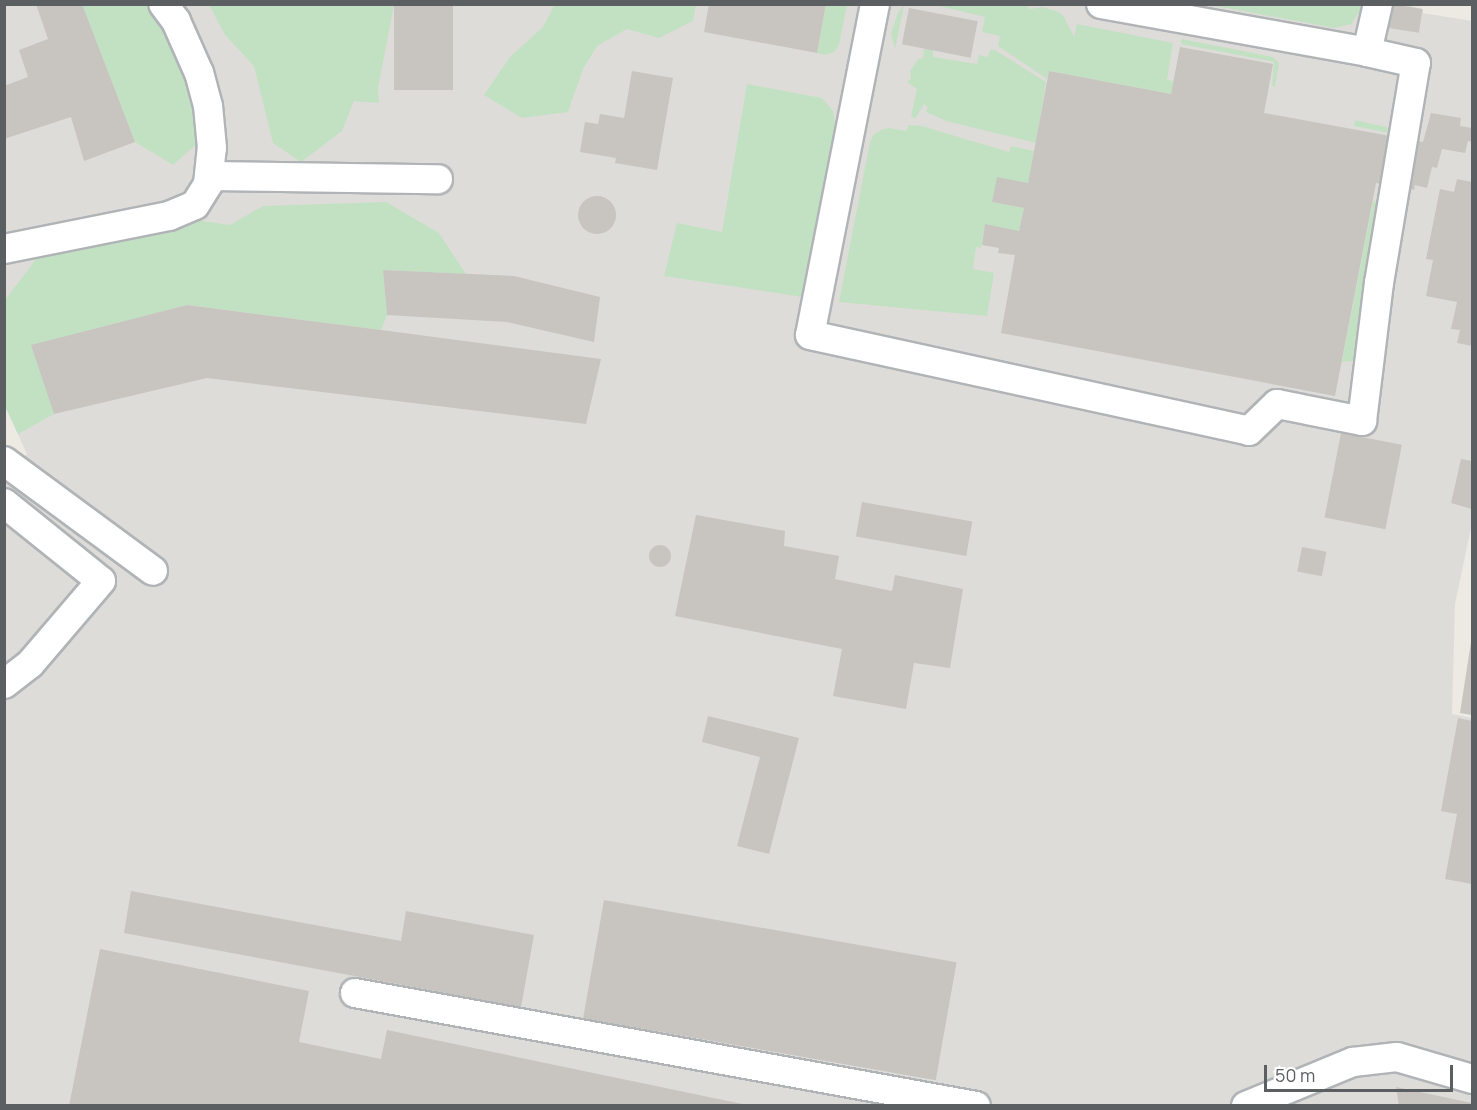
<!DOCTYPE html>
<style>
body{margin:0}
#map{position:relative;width:1477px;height:1110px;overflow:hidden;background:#eceae3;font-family:Manrope,sans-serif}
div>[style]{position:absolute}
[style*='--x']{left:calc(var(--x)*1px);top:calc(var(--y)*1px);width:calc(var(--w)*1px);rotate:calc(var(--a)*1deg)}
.industrial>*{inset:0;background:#dedcd8}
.green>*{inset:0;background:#c2e1c3}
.building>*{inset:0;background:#c8c5c0;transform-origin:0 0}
.round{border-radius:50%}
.roads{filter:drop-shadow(2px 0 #b1b4b7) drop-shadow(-2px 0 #b1b4b7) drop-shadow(0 2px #b1b4b7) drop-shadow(0 -2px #b1b4b7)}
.minor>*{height:28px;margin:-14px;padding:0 14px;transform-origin:14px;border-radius:14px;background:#fff}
span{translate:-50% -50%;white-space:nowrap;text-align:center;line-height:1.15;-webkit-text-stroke:4.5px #fff;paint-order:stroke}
.frame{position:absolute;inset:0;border:6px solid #5c5f62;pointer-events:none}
.scale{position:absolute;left:1264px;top:1065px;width:189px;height:27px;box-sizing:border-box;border:3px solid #5c5f62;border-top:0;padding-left:8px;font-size:18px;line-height:21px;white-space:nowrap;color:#5c5f62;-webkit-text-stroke:4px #fff;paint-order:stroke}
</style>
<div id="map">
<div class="industrial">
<div style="clip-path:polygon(1402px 4px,1423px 9px,1423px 13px,1472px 21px,1472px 523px,1455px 604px,1452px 714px,1472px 718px,1472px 1105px,5px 1105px,4px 485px,27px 454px,5px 406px,5px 5px)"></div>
</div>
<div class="green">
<div style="clip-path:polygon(555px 4px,696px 4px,696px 5px,693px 21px,659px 38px,627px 29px,597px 46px,583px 69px,568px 112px,522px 118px,484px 95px,510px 57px,543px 27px)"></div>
<div style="clip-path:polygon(931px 4px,1025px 5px,1030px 9px,1043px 7px,1059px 12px,1064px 17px,1074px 37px,1077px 24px,1173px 43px,1167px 80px,1173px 81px,1171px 94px,1049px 71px,1047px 79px,998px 46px,1000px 36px,982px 32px,985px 17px)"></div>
<div style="clip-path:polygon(82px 5px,153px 5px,191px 82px,200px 141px,173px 165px,135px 142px)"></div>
<div style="clip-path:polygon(209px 5px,394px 5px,378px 88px,379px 103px,354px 101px,342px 131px,301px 162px,273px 143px,254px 66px,225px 35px)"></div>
<div style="clip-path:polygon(826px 5px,847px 5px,839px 45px,834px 52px,825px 55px,817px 53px)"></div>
<div style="clip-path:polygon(904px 5px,895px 49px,891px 33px,898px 13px)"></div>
<div style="clip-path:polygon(1211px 5px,1364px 5px,1351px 24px,1334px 28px)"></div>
<div style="clip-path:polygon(1182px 39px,1273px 57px,1279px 63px,1275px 87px,1272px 86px,1274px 62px,1181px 44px)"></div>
<div style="clip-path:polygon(924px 49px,933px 50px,933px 57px,977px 64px,979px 55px,988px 57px,990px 50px,995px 50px,1046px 82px,1036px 143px,946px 121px,926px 112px,928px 107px,924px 104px,915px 119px,911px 116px,917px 89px,907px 82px,911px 79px,910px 71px,918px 59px,923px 58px)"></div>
<div style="clip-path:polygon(747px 84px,822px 98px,833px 111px,835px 124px,832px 155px,803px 297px,664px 276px,677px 223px,722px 232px)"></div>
<div style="clip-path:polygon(1355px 120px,1386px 127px,1390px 130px,1389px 133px,1354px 126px)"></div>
<div style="clip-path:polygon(908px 125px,922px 126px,1009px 152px,1011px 146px,1034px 151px,1028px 183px,992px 202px,1024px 208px,1019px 231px,985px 225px,981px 248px,976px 247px,973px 269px,994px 273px,987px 316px,839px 302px,870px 142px,874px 134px,881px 130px,889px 128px,907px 131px)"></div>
<div style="clip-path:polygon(1373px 201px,1380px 203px,1381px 210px,1353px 361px,1342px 362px)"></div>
<div style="clip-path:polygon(386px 202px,439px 233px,466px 274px,383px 270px,387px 315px,381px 330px,187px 305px,32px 345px,54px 414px,18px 434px,5px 406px,5px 300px,52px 238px,169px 216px,230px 225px,263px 206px)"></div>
</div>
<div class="building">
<div style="clip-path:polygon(36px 4px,82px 4px,135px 142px,84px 161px,71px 117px,4px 139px,4px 86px,28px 77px,19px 50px,48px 39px)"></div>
<div style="left:394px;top:4px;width:59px;height:86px"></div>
<div style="clip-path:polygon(709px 4px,826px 4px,817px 53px,704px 32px)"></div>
<div style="left:1391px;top:4px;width:32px;height:24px;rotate:9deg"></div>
<div style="left:909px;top:8px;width:70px;height:37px;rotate:11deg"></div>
<div style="clip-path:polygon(1180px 47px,1273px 64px,1264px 113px,1423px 142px,1431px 113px,1461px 118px,1460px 126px,1472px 128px,1472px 142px,1468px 141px,1465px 153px,1442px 149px,1437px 168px,1432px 167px,1427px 188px,1415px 185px,1414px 190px,1376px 183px,1335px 396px,1001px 333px,1015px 255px,998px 253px,999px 248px,982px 245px,985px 224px,1019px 231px,1024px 208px,992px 202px,997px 177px,1028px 183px,1049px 71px,1171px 94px)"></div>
<div style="clip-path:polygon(632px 71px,673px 78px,657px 170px,615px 163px,616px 158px,580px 152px,585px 122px,598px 124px,600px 114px,624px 118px)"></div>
<div style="clip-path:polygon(1457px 179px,1472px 182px,1472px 346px,1457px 343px,1460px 330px,1451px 329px,1457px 302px,1426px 296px,1433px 260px,1426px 259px,1440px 189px,1454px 192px)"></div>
<div class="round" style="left:578px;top:196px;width:38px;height:38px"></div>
<div style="clip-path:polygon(383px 270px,514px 276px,600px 297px,594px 342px,507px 322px,387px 315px)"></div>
<div style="clip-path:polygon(187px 305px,381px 330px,601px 359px,586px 424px,207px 378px,54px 414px,31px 345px)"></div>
<div style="left:1341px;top:433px;width:62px;height:86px;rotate:11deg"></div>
<div style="clip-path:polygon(1461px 459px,1472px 461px,1472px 509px,1451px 503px)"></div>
<div style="left:862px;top:502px;width:112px;height:35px;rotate:10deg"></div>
<div style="clip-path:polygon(696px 515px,785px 531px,784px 546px,839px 556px,835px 579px,892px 591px,895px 575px,963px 589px,950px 668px,914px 663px,906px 709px,833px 696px,842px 649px,675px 616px)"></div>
<div class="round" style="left:649px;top:545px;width:22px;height:22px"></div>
<div style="left:1302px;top:547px;width:25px;height:25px;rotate:11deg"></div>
<div style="clip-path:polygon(1471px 642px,1472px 642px,1472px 715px,1460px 713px)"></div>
<div style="clip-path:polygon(708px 716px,799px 738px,769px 854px,737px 846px,760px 757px,702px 742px)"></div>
<div style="clip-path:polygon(1458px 718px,1472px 721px,1472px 884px,1445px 879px,1457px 814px,1441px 811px)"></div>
<div style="clip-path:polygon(131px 891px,401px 941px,406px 911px,534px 935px,521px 1007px,124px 933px)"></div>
<div style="left:604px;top:900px;width:358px;height:120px;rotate:10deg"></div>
<div style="clip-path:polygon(100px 949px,309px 991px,299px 1042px,381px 1059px,387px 1030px,752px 1106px,69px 1106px)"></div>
<div style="clip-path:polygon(1396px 1087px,1472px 1103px,1472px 1106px,1399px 1106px)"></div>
</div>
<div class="roads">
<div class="minor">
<div style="--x:875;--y:4;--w:337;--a:101.1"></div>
<div style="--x:810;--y:335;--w:449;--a:12.3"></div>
<div style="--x:1249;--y:431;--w:39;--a:-44"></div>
<div style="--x:1277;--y:404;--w:87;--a:11.3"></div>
<div style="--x:1362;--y:421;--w:139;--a:-83"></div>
<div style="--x:1379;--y:283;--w:223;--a:-80.5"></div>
<div style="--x:1416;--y:63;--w:50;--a:-167.3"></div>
<div style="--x:1101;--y:4;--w:270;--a:10.2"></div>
<div style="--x:1367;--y:52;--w:49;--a:-77.1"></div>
<div style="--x:209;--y:176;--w:229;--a:0.8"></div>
<div style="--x:4;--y:249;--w:168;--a:-11.3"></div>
<div style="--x:169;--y:216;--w:28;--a:-23"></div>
<div style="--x:195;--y:205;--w:25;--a:-58"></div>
<div style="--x:208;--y:184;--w:36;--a:-84"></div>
<div style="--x:212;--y:148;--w:42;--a:-95.4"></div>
<div style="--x:208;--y:106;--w:34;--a:-105"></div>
<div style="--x:199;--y:73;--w:57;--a:-113.9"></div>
<div style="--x:176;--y:21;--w:21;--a:-127"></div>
<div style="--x:4;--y:461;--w:185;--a:36.4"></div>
<div style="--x:4;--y:503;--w:124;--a:38.8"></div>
<div style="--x:101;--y:581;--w:109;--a:130.5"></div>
<div style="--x:30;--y:664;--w:33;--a:142"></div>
<div style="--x:355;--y:993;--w:631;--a:10.31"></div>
<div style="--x:1246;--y:1106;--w:116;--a:-22.4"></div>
<div style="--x:1353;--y:1062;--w:44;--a:-6.5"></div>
<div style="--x:1397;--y:1057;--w:78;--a:16.3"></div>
</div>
</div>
<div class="frame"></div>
<div class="scale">50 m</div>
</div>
